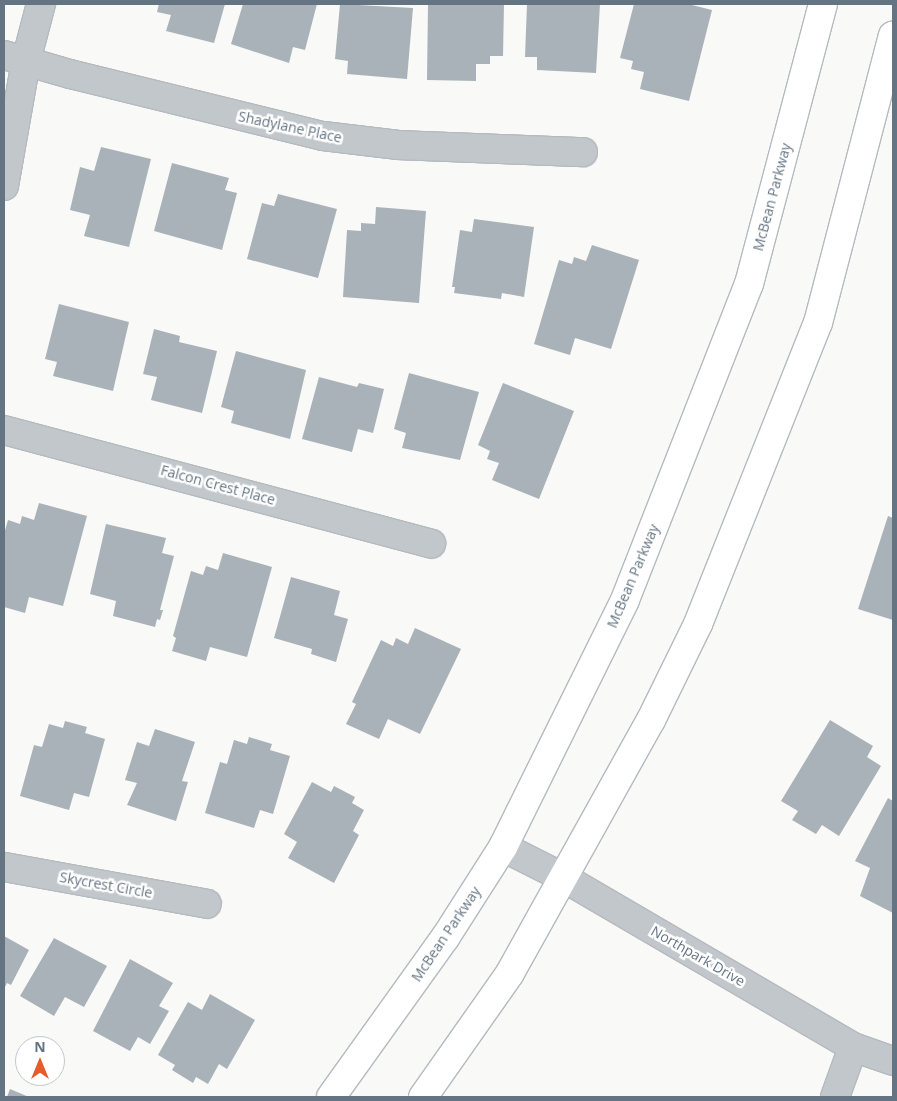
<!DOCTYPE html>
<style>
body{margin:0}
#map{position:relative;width:897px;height:1101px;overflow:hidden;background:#f9f9f7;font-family:"Open Sans",sans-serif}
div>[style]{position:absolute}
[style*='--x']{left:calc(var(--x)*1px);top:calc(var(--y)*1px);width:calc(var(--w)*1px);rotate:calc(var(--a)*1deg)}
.building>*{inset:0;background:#a9b2b8}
.roads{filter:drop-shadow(1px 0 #b5babf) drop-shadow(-1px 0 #b5babf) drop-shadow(0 1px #b5babf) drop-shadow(0 -1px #b5babf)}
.street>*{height:28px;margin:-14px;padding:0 14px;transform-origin:14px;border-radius:14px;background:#c2c7cb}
.secondary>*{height:28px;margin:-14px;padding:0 14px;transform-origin:14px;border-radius:14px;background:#fff}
span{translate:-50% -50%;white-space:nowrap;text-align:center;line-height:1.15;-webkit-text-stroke:5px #fff;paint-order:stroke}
.street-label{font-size:14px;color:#647482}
.frame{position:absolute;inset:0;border:5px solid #647482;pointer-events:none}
.north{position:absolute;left:15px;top:1036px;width:50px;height:50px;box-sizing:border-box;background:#fff;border:1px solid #c1c7cd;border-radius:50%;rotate:0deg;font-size:14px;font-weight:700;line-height:20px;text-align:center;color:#647482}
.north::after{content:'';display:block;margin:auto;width:18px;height:22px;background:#e65b2a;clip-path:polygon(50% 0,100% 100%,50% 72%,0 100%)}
</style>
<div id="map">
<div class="building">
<div style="clip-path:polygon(159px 4px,225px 4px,214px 43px,166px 31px,171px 15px,157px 12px)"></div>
<div style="clip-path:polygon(243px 4px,317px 4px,305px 50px,293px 47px,289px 63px,231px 44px)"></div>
<div style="clip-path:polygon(340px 4px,413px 8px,407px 79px,347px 74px,348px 61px,335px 59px)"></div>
<div style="clip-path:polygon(428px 4px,504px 4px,503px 56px,490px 56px,490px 64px,476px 64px,476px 81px,427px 80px)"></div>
<div style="clip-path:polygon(527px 4px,600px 4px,596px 73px,537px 70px,537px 57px,525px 57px)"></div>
<div style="clip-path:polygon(634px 4px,688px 4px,712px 10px,689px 101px,640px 89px,644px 72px,631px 69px,633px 61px,620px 58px)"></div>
<div style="clip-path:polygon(101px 147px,151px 159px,129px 247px,84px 236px,90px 215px,70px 210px,80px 167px,94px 171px)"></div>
<div style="clip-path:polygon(172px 163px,229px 178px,225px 190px,237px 193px,222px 250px,154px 231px)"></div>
<div style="clip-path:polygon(278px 194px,337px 209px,318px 278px,247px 259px,262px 203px,274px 206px)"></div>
<div style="clip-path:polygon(376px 207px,426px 211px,419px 303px,343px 297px,347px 230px,361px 231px,361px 223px,375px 224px)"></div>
<div style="clip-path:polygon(474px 219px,534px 227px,524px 297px,502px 293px,501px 299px,454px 293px,455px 287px,452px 287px,460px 230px,472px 232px)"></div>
<div style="clip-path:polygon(592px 245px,639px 260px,611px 349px,575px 338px,570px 355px,534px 344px,559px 260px,572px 264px,574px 257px,586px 261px)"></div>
<div style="clip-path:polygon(59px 304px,129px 322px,113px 391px,53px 376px,57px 362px,45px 359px)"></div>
<div style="clip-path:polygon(154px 329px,180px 336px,179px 342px,217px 351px,202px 413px,151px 400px,157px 377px,143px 374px)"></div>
<div style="clip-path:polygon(236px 351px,306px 370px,290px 439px,231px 423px,234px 411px,221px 407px)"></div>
<div style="clip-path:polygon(409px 373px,479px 392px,460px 460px,402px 448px,406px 433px,394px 429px)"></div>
<div style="clip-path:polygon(319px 377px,357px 387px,359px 383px,384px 389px,373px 433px,358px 429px,352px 452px,302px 439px)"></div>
<div style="clip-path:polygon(503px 383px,574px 411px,539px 499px,492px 480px,499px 463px,487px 459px,490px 451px,478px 445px)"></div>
<div style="clip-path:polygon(39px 503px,87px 516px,63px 606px,29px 597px,25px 613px,4px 607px,4px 534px,8px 520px,20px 524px,22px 516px,34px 520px)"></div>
<div style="clip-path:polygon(888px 516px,893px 518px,893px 620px,858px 609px)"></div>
<div style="clip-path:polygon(106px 524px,166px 538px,162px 553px,174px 556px,160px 610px,163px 610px,160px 620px,157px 619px,155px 627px,113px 616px,116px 601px,90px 594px)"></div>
<div style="clip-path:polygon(223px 553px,272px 567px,247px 657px,210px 647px,206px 661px,172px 651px,176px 638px,173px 636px,191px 571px,203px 575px,206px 566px,218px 570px)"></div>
<div style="clip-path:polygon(291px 577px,340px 591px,334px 615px,348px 619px,336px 662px,311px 654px,312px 649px,274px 638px)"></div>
<div style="clip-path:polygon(415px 628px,461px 649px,420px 734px,388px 719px,379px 739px,346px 724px,356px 704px,352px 702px,381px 640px,393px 646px,396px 638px,408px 644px)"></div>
<div style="clip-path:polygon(830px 720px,873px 746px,867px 757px,881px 766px,839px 836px,822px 825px,816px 834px,792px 820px,798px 811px,781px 801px)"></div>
<div style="clip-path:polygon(65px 721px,87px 727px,85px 733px,105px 739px,89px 797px,74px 793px,69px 810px,20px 796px,34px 745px,42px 747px,49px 724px,63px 728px)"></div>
<div style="clip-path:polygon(155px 729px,195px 742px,182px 781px,188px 782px,176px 821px,127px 805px,137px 783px,125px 780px,137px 742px,149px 746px)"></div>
<div style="clip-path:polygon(249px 737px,272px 744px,270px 750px,290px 756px,273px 814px,260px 810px,254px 828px,205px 813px,220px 762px,227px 764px,234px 740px,247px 744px)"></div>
<div style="clip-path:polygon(312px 782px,331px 792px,334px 786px,355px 797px,352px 803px,364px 810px,353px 831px,359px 835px,334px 883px,288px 858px,297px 842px,284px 834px)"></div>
<div style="clip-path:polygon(888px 798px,893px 801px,893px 913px,860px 896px,870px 868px,855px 861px)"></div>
<div style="clip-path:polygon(4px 936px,29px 950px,11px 985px,7px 983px,4px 989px)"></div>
<div style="clip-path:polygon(54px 938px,107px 966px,84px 1007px,65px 997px,54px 1016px,20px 996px)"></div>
<div style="clip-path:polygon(130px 959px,173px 983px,159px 1006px,169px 1011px,150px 1044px,138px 1037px,130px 1051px,93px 1031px)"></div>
<div style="clip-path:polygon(210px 994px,255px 1020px,227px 1069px,219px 1064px,208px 1084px,196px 1077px,193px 1083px,172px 1070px,175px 1065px,158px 1055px,188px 1002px,202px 1010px)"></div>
<div style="clip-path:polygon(10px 1089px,29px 1097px,7px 1097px)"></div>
</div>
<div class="roads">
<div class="street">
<div style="--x:4;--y:55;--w:69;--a:16.1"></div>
<div style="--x:70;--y:74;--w:260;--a:13.8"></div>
<div style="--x:323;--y:136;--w:76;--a:6.8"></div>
<div style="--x:398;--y:145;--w:185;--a:2.2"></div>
<div style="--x:4;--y:186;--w:127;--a:-80"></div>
<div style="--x:26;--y:61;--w:59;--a:-75.3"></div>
<div style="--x:4;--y:430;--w:442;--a:14.9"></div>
<div style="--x:503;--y:847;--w:68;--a:26.9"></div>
<div style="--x:564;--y:878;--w:335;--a:30.3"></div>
<div style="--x:853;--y:1047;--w:42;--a:19.3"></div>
<div style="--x:4;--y:867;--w:206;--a:10.3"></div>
<div style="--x:835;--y:1097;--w:53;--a:-70.2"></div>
</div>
<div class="secondary">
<div style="--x:331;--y:1097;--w:196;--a:-54.4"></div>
<div style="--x:445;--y:938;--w:108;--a:-57.5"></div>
<div style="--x:503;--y:847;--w:275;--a:-63.7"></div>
<div style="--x:625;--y:600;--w:339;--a:-68.6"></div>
<div style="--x:749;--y:284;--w:290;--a:-75.2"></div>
<div style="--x:423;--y:1097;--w:151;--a:-54.9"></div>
<div style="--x:510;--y:973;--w:290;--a:-60.9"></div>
<div style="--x:651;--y:720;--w:107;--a:-63.9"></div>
<div style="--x:698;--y:624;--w:324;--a:-68.3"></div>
<div style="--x:818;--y:323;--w:297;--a:-75.4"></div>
</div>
</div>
<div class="street-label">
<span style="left:290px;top:127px;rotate:12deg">Shadylane Place</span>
<span style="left:772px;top:197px;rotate:-75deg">McBean Parkway</span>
<span style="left:218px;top:485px;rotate:15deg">Falcon Crest Place</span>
<span style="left:633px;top:576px;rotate:-67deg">McBean Parkway</span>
<span style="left:106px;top:885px;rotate:10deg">Skycrest Circle</span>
<span style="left:446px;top:934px;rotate:-56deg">McBean Parkway</span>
<span style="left:698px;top:956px;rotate:30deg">Northpark Drive</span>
</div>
<div class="frame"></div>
<div class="north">N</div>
</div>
